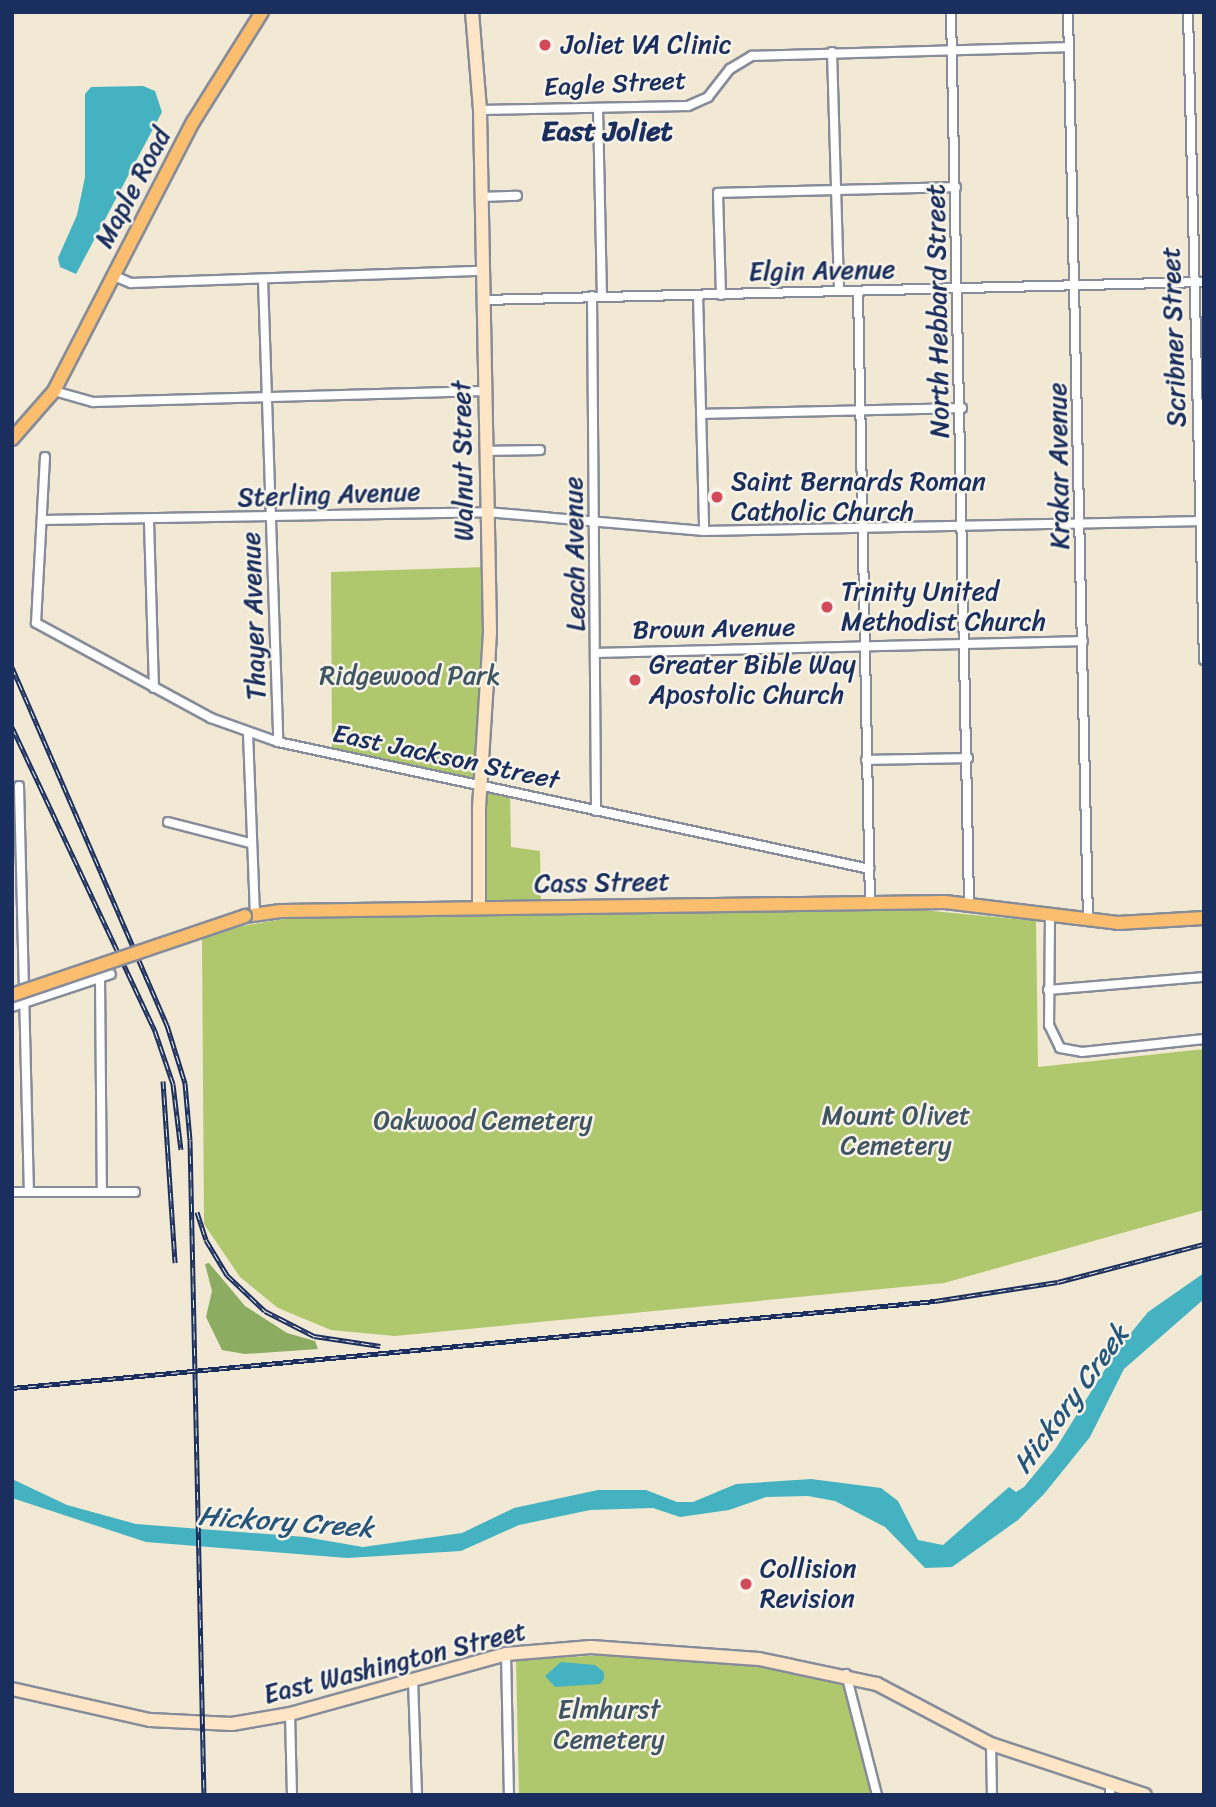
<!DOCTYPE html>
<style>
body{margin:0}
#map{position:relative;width:1216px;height:1807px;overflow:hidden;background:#f2e9d4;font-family:Sriracha,sans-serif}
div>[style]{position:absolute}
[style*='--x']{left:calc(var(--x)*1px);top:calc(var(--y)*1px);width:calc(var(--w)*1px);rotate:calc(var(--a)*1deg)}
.green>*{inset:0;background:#afc86e}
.forest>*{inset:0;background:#8bac61}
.water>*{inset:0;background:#44b2c0}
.roads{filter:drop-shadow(2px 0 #868c99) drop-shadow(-2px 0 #868c99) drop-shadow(0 2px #868c99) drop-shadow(0 -2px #868c99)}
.street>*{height:8px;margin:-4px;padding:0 4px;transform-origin:4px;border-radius:4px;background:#fff}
.secondary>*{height:12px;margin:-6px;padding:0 6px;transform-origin:6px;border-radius:6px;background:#fde5c5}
.primary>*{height:12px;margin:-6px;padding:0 6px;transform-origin:6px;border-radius:6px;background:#fbbd6e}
.rail>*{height:5px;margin-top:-2.5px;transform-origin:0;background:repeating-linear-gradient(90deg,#f7f3e8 0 8px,#1b2f5e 0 16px);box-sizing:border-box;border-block:2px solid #1b2f5e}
.bridges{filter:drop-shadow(2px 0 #868c99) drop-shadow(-2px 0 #868c99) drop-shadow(0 2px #868c99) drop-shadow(0 -2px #868c99)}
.primary-bridge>*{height:12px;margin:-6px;padding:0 6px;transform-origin:6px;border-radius:6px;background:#fbbd6e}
.dots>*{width:19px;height:19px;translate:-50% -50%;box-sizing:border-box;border:4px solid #f7f3e8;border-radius:50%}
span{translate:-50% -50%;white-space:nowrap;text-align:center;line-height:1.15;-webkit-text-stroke:5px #f7f3e8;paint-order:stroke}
.poi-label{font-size:26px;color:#1b2f5e}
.left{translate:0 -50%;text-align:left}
.street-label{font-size:26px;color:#1b2f5e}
.park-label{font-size:26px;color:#405562}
.neighbourhood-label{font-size:28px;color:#1b2f5e;font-weight:700}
.water-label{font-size:28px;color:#27567b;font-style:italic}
.frame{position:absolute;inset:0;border:14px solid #1b2f5e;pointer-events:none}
</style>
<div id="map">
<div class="green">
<div style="clip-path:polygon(487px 567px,481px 785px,332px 753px,331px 572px)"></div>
<div style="clip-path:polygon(482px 786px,510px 793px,511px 847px,540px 851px,541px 906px,479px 907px)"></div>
<div style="clip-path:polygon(922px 910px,1036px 921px,1038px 1067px,1204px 1049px,1204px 1210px,944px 1283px,395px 1336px,331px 1330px,278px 1308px,240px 1277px,204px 1224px,202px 939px,242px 926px,290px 918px)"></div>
<div style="clip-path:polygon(625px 1654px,759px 1662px,843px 1676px,875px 1795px,519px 1795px,516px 1660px)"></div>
</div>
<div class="forest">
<div style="clip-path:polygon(209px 1263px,245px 1306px,287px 1333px,315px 1341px,318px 1349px,245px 1354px,222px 1350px,206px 1317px,212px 1291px,205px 1264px)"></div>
</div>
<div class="water">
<div style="clip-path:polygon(143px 86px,155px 91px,162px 112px,76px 274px,60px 267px,58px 258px,77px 215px,85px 177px,85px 94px,91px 87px)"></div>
<div style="clip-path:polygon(1204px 1273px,1204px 1299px,1124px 1369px,1090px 1437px,1044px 1494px,1018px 1520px,952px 1567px,925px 1568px,885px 1527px,835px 1501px,808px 1496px,766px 1497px,729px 1510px,680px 1517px,653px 1508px,590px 1510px,519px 1525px,461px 1551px,347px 1558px,146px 1542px,12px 1498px,12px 1479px,67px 1505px,136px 1524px,305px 1537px,363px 1547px,462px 1533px,514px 1508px,598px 1490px,646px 1490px,677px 1502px,693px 1502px,736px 1484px,811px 1479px,881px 1488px,898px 1501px,918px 1540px,943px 1545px,1009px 1487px,1016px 1492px,1024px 1487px,1056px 1448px,1117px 1350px,1148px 1312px)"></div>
<div style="clip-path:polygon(561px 1662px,595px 1665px,604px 1672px,604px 1679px,600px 1684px,555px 1687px,545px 1676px)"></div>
</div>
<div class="roads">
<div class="street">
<div style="--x:951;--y:12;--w:891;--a:88.84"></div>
<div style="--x:1068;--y:12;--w:907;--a:88.74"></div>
<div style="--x:1188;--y:12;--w:648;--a:88.59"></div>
<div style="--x:832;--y:52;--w:239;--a:88.3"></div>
<div style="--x:598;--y:108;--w:188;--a:88.8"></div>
<div style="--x:480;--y:110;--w:208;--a:-1.1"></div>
<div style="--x:688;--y:106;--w:22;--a:-24"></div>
<div style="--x:708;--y:97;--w:36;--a:-52"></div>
<div style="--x:730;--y:69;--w:26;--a:-31"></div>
<div style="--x:752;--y:56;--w:317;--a:-1.6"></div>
<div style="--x:480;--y:197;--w:37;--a:-2"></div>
<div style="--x:112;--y:275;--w:21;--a:23"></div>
<div style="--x:131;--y:283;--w:351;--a:-2"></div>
<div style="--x:263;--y:279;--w:463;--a:88.1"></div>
<div style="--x:858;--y:291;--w:612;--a:88.88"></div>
<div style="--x:698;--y:295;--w:236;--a:88.5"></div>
<div style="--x:721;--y:295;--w:102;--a:-91.7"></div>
<div style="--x:718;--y:193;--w:238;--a:-1.4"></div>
<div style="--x:592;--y:296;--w:515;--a:89.55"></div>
<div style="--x:483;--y:300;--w:721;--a:-1.43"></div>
<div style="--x:54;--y:391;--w:41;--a:15.8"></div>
<div style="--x:93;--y:402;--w:392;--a:-1.6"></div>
<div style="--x:701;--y:414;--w:261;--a:-1.3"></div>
<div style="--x:485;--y:451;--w:55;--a:-1"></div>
<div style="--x:45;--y:457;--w:166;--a:93.1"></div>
<div style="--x:36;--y:623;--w:199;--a:28.5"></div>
<div style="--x:211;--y:718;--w:71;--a:19.7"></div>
<div style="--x:278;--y:742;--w:605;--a:12.11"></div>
<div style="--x:43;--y:520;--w:443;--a:-1"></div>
<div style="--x:486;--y:512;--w:219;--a:5"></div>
<div style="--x:704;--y:531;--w:500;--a:-1.15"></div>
<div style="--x:149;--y:521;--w:167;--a:88.3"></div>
<div style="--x:598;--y:653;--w:485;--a:-1.4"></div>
<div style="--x:248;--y:733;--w:180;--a:87.8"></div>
<div style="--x:866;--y:760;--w:102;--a:-1.1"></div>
<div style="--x:19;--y:786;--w:406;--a:88.6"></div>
<div style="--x:168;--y:822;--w:85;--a:14.4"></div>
<div style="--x:1050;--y:914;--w:111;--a:90.5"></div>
<div style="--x:1049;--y:1025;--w:25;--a:64"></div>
<div style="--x:1060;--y:1048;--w:22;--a:10"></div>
<div style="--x:1082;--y:1052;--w:123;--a:-6.1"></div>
<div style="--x:100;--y:978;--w:213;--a:89.5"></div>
<div style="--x:1048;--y:990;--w:157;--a:-4.8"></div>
<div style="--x:12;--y:1007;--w:104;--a:-18.4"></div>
<div style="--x:12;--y:1192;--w:123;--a:0"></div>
<div style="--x:506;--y:1654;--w:141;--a:88.8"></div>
<div style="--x:846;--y:1674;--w:125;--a:75.6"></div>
<div style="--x:413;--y:1680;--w:115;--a:88"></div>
<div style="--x:290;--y:1714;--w:81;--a:88.6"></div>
<div style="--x:991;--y:1744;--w:51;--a:88.9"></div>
<div style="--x:1110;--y:1784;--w:11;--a:90"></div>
</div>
<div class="secondary">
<div style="--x:472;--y:12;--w:98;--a:85.3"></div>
<div style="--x:480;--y:110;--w:523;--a:88.9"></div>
<div style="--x:490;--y:633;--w:177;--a:93.6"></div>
<div style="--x:479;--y:810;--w:98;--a:90"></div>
<div style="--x:12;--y:1689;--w:141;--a:12.7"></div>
<div style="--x:150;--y:1720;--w:82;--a:2.8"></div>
<div style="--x:232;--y:1724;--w:59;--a:-9.8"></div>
<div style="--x:290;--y:1714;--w:224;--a:-15.5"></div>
<div style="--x:506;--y:1654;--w:85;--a:-4.7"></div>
<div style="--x:591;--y:1647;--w:168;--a:4.1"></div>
<div style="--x:759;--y:1659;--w:121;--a:12"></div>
<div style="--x:877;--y:1684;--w:129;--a:27.8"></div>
<div style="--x:991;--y:1744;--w:162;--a:18.3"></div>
</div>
<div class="primary">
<div style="--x:12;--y:439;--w:64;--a:-48.8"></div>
<div style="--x:54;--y:391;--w:303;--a:-62.7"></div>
<div style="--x:193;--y:122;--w:130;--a:-57.9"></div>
<div style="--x:245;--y:916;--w:36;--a:-8"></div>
<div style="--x:281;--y:911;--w:664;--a:-0.78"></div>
<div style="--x:945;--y:902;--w:174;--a:6.9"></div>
<div style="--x:1118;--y:923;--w:86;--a:-3.3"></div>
</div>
</div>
<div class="rail">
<div style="--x:12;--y:667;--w:390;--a:66.6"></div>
<div style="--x:167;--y:1025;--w:61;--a:72.8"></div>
<div style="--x:185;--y:1083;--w:57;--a:85"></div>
<div style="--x:190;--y:1140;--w:655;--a:88.78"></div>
<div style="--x:12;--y:727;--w:336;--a:64.8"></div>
<div style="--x:155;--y:1031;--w:56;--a:71.2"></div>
<div style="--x:173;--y:1084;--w:66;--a:83.1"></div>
<div style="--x:163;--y:1081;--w:182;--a:86.2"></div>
<div style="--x:197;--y:1212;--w:29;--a:72"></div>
<div style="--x:206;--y:1240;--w:41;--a:59"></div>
<div style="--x:227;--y:1275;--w:52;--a:43.5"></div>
<div style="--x:265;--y:1311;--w:55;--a:27"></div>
<div style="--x:314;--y:1336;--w:67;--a:8.6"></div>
<div style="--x:12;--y:1388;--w:927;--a:-5.38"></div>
<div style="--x:935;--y:1301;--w:124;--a:-8.8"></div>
<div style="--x:1058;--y:1282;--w:151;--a:-14.6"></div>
</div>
<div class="bridges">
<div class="primary-bridge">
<div style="--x:12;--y:995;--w:246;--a:-18.7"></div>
</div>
</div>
<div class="dots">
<div style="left:545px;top:45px;background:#d1495b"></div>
<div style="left:717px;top:497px;background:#d1495b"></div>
<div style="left:827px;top:607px;background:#d1495b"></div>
<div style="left:635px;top:680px;background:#d1495b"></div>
<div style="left:746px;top:1584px;background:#d1495b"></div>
</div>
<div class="poi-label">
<span class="left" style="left:561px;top:45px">Joliet VA Clinic</span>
<span class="left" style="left:731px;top:497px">Saint Bernards Roman<br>Catholic Church</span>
<span class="left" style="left:841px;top:607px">Trinity United<br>Methodist Church</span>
<span class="left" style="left:649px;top:680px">Greater Bible Way<br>Apostolic Church</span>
<span class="left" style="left:760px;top:1584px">Collision<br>Revision</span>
</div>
<div class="street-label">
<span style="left:615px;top:84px;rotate:-3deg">Eagle Street</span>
<span style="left:133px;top:188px;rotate:-62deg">Maple Road</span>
<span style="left:822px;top:271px;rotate:-1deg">Elgin Avenue</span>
<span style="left:938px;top:311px;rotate:-91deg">North Hebbard Street</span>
<span style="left:1174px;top:337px;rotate:-92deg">Scribner Street</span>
<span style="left:463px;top:461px;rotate:-91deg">Walnut Street</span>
<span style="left:1059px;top:466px;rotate:-91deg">Krakar Avenue</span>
<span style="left:329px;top:495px;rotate:-2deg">Sterling Avenue</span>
<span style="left:575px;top:554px;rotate:-91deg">Leach Avenue</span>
<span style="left:254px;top:616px;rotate:-92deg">Thayer Avenue</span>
<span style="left:714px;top:629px;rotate:-1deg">Brown Avenue</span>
<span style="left:446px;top:757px;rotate:12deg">East Jackson Street</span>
<span style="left:602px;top:883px;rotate:-1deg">Cass Street</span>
<span style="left:395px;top:1663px;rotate:-14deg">East Washington Street</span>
</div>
<div class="park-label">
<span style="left:410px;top:676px">Ridgewood Park</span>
<span style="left:896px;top:1131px">Mount Olivet<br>Cemetery</span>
<span style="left:483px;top:1121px">Oakwood Cemetery</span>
<span style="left:609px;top:1725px">Elmhurst<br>Cemetery</span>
</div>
<div class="neighbourhood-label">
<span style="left:607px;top:131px">East Joliet</span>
</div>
<div class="water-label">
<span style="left:1071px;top:1399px;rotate:-54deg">Hickory Creek</span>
<span style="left:286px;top:1522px;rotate:4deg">Hickory Creek</span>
</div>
<div class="frame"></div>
</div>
